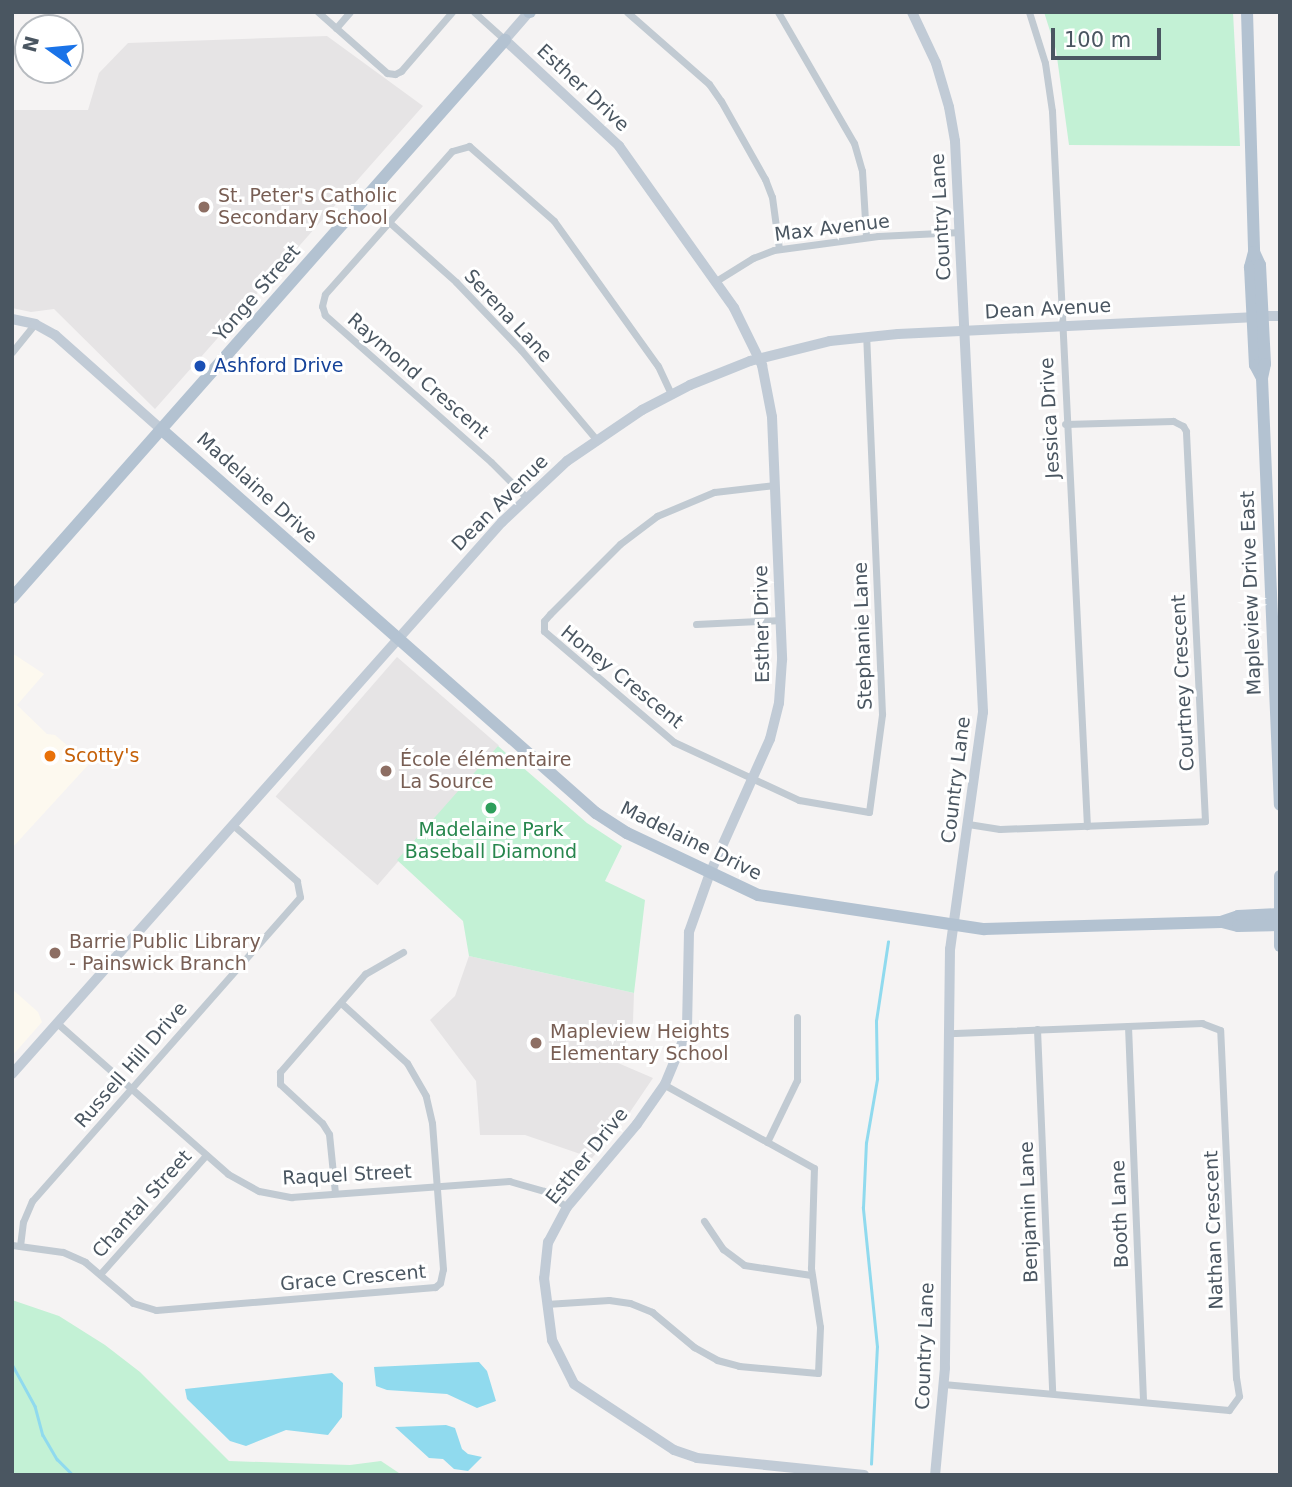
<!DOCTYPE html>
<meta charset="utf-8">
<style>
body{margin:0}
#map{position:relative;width:1292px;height:1487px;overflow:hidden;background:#f5f3f3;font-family:"DejaVu Sans",sans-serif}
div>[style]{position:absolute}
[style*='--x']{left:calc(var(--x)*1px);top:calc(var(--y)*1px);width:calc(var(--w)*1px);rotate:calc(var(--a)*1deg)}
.commercial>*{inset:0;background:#fdf9ef}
.education>*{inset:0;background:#e6e4e5;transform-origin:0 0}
.green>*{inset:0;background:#c3f1d5}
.water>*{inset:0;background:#90daee}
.stream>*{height:2.5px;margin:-1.25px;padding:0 1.25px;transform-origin:1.25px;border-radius:1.25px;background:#90daee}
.street>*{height:7px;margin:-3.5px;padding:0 3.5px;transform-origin:3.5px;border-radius:3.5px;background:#c1cad2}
.secondary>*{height:10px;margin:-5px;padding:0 5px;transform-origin:5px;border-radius:5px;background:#c1cbd6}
.primary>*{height:12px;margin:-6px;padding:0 6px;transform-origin:6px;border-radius:6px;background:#b3c2d1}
.dots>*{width:19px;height:19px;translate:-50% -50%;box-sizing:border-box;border:4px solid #fff;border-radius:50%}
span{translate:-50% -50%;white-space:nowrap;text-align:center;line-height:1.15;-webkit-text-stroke:6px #fff;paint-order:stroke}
.street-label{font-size:19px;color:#4a5661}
.education-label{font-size:19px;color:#785e54}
.left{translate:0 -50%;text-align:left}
.transit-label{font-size:19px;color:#164399}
.food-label{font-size:19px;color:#c56008}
.leisure-label{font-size:19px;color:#27864d}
.frame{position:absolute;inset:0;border:14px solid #4a5661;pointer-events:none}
.north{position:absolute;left:14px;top:14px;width:70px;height:70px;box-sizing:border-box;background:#fff;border:2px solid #b7bbc0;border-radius:50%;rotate:285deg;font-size:19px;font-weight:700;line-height:28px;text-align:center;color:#4a5661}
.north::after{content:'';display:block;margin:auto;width:24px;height:32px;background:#1a73e8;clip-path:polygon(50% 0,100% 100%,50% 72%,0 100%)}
.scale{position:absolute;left:1051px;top:28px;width:110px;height:32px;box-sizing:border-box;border:4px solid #4a5661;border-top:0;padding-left:9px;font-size:21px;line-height:24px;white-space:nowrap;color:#4a5661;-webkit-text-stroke:5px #fff;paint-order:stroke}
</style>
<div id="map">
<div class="commercial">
<div style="clip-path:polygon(12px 653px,44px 674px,17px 705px,47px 734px,55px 735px,89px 764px,12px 848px)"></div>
<div style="clip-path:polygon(12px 989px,38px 1012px,42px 1022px,12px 1056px)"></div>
</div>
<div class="education">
<div style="clip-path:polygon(327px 36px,423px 106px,155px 409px,54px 309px,31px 312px,12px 308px,12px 110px,88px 110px,99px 73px,128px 43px)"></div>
<div style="left:397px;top:657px;width:135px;height:185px;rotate:41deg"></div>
<div style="clip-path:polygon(469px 956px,634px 993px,633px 1022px,618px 1063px,653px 1078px,628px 1115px,592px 1158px,525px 1135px,480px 1135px,476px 1081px,430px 1020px,455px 996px)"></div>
</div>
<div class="green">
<div style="clip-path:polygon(1044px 12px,1233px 12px,1240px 146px,1069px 145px,1056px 50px)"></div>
<div style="clip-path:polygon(498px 746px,587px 823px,622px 846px,605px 881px,645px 900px,634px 993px,469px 956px,463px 921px,397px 860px)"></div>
<div style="clip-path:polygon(12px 1300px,59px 1316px,105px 1345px,140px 1372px,229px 1461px,350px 1465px,381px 1461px,402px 1475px,12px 1475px)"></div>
</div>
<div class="water">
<div style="clip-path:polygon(479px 1362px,487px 1371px,496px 1401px,477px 1408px,447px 1394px,387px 1390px,376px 1386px,374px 1367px)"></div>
<div style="clip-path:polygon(332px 1373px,343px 1383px,342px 1417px,328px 1435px,286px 1430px,246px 1446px,230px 1441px,187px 1399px,185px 1389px)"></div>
<div style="clip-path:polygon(446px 1425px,455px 1428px,462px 1449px,468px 1454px,482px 1457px,468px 1471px,454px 1469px,443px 1459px,429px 1458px,395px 1427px)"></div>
</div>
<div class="stream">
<div style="--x:12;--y:1364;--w:48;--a:61.3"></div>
<div style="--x:35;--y:1406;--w:30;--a:75"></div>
<div style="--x:43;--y:1435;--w:28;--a:60"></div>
<div style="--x:57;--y:1459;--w:23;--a:45"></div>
<div style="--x:871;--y:1464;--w:117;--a:-87.1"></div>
<div style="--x:877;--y:1347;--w:140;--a:-95.8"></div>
<div style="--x:863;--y:1208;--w:65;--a:-87.4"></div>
<div style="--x:866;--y:1143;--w:65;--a:-80.2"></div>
<div style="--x:877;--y:1079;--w:58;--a:-91"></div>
<div style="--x:876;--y:1021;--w:80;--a:-81.4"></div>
</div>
<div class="street">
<div style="--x:318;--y:12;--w:92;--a:41.5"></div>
<div style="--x:387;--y:73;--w:8;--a:7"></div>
<div style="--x:395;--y:74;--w:7;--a:-27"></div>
<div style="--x:401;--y:71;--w:78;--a:-49.2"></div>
<div style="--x:474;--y:12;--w:42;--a:42.1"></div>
<div style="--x:627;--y:12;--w:109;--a:41.3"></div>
<div style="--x:709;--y:84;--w:21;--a:55"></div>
<div style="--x:721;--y:101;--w:90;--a:60.6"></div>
<div style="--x:765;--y:179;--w:19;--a:69"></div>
<div style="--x:772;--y:197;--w:52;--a:82.3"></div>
<div style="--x:778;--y:12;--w:151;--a:59.9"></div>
<div style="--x:854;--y:143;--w:29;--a:74"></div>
<div style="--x:862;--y:171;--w:66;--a:86.5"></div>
<div style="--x:1029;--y:12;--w:53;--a:72.6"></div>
<div style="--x:1045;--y:63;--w:49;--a:81.7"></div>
<div style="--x:1052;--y:111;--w:716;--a:87.2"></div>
<div style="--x:336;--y:28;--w:21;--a:-49"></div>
<div style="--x:389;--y:222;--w:90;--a:41.8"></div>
<div style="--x:456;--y:282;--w:94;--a:46.3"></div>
<div style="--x:521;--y:350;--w:116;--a:49.9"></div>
<div style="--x:716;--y:281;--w:44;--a:-31.9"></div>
<div style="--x:753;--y:258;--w:22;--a:-21"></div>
<div style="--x:774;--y:250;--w:105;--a:-7.7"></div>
<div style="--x:878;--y:236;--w:82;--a:-2.8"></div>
<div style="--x:12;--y:352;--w:36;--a:-51"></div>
<div style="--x:775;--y:485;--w:61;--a:173.5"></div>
<div style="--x:714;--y:492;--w:62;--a:157.2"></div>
<div style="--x:657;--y:516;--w:46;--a:142.9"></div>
<div style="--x:620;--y:544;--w:99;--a:135"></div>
<div style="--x:550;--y:614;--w:9;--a:131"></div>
<div style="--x:544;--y:621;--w:10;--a:90"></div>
<div style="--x:544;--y:631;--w:171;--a:40.5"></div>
<div style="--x:674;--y:742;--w:138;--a:24.9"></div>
<div style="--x:799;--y:800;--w:71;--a:9.7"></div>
<div style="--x:869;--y:812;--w:99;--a:-82.4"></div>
<div style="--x:882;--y:714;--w:377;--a:-92.4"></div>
<div style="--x:526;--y:497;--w:49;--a:-135"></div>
<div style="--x:491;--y:462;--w:222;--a:-138.5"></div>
<div style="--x:325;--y:315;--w:9;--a:-108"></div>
<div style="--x:322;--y:306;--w:12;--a:-76"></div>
<div style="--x:325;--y:294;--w:191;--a:-48.4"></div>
<div style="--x:452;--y:151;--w:18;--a:-16"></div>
<div style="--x:469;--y:146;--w:113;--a:41.4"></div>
<div style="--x:554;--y:221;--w:178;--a:54.4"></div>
<div style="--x:658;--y:366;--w:31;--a:65"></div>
<div style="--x:696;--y:624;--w:85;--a:-2.7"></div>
<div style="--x:968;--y:824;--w:32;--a:9"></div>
<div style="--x:1000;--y:829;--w:205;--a:-2.2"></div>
<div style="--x:1205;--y:821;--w:390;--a:-92.8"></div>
<div style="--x:1186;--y:431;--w:6;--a:-121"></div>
<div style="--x:1183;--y:426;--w:11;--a:-153"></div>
<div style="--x:1173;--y:421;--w:108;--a:178.4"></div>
<div style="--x:57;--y:1023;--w:228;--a:41.4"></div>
<div style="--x:228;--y:1174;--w:35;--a:29"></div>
<div style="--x:259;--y:1191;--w:33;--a:11"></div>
<div style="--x:291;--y:1197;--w:219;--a:-4.2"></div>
<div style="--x:509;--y:1181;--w:36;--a:16"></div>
<div style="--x:544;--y:1191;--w:28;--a:35"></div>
<div style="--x:1128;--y:1026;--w:375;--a:87.7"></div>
<div style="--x:1037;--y:1029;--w:364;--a:87.6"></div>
<div style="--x:767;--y:1142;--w:69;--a:-64.2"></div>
<div style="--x:797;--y:1080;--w:63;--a:-90"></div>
<div style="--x:335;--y:1193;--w:59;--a:-95.8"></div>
<div style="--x:329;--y:1134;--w:13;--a:-122"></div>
<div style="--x:322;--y:1123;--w:57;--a:-137.1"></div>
<div style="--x:280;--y:1084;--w:12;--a:-90"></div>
<div style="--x:280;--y:1072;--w:130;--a:-49.1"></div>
<div style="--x:365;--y:974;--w:44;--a:-30.1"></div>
<div style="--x:704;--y:1221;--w:34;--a:56"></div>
<div style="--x:723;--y:1249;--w:26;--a:37"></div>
<div style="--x:744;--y:1265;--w:68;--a:8.5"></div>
<div style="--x:12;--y:1245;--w:51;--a:7.8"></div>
<div style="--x:63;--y:1252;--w:24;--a:24"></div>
<div style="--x:85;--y:1262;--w:63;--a:40.5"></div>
<div style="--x:133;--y:1303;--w:24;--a:17"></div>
<div style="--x:156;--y:1310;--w:280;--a:-4.7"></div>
<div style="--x:435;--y:1287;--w:6;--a:-39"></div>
<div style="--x:440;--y:1283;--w:14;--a:-78"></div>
<div style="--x:443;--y:1269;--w:146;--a:-94.3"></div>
<div style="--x:432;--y:1123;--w:28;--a:-103"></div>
<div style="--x:426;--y:1096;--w:38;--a:-120"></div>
<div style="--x:407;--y:1063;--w:89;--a:-137.7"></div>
<div style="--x:20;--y:1246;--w:24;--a:-83"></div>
<div style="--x:23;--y:1222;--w:23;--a:-67"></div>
<div style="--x:32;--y:1201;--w:405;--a:-48.6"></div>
<div style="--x:300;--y:897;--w:16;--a:-101"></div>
<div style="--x:297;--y:881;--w:85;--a:-138.8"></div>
<div style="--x:101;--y:1273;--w:158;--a:-48.3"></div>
<div style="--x:546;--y:1304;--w:63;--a:-3.6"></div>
<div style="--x:609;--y:1300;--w:21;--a:8"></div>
<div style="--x:630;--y:1303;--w:24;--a:22"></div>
<div style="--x:652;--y:1312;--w:55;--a:39.8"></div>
<div style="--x:694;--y:1347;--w:26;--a:29"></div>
<div style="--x:717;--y:1360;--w:23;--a:15"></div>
<div style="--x:739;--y:1366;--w:79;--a:5.1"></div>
<div style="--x:818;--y:1373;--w:46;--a:-87.5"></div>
<div style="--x:820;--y:1327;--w:60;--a:-98.7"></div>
<div style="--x:811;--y:1268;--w:100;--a:-88.3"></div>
<div style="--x:814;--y:1168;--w:171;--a:-150.9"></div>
<div style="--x:943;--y:1384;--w:287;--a:5.2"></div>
<div style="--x:1229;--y:1410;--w:17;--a:-54"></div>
<div style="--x:1239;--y:1396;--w:18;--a:-99"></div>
<div style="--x:1236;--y:1378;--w:348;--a:-92.6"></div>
<div style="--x:1220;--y:1030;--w:19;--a:-159"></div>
<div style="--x:1202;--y:1023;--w:253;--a:177.7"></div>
</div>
<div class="secondary">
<div style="--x:529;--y:12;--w:37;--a:131"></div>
<div style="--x:505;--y:40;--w:156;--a:42.9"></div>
<div style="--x:619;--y:146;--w:199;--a:54.6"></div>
<div style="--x:734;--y:308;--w:64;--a:63.8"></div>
<div style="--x:762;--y:365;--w:53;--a:79.1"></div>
<div style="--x:772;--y:417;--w:243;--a:87.6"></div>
<div style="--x:782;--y:660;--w:43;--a:94"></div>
<div style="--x:779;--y:703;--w:37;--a:104"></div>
<div style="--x:770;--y:739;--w:147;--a:114.1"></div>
<div style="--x:710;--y:873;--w:63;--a:109.6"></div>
<div style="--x:689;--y:932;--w:99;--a:91.2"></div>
<div style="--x:687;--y:1031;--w:57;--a:112.5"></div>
<div style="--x:665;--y:1084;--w:49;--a:125"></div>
<div style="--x:637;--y:1124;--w:109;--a:130.1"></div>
<div style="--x:567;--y:1207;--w:40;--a:118"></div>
<div style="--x:548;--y:1242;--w:36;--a:96"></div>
<div style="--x:544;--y:1278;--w:63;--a:82.6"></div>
<div style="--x:552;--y:1340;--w:49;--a:63.4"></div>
<div style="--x:574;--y:1384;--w:120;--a:33.4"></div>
<div style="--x:674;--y:1450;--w:24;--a:19"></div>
<div style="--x:697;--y:1458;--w:168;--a:5.8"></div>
<div style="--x:912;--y:12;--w:56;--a:64.8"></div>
<div style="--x:936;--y:63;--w:46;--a:73.5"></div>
<div style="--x:949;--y:107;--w:35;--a:80"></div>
<div style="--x:955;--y:141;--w:572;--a:87.19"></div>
<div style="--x:983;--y:712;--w:239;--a:97.9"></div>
<div style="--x:950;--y:949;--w:419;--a:90.7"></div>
<div style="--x:945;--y:1368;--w:107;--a:95.3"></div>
<div style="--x:1263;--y:316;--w:17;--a:0"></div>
<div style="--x:12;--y:319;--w:24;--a:12"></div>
<div style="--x:35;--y:324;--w:23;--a:29"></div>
<div style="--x:55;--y:335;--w:143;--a:41.6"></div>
<div style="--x:12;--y:1074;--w:738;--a:-48.41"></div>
<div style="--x:502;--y:522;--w:89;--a:-43.2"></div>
<div style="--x:567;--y:461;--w:91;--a:-34.2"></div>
<div style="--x:642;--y:410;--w:54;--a:-27.5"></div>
<div style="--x:690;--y:385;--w:65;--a:-21.8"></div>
<div style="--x:750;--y:361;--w:82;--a:-14"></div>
<div style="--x:830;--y:341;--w:68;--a:-5.9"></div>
<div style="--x:898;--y:334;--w:354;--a:-2.7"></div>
</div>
<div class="primary">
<div style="--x:529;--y:12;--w:1;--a:0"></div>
<div style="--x:1247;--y:12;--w:240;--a:88.3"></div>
<div style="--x:1254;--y:252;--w:16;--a:105"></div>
<div style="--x:1250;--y:267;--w:98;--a:87.1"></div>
<div style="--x:1255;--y:365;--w:15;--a:62"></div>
<div style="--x:1254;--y:252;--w:14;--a:65"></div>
<div style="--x:1260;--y:265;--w:99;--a:87.1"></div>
<div style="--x:1265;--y:364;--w:14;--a:102"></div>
<div style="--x:1262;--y:378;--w:427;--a:87.6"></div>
<div style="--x:162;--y:430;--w:579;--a:41.43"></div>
<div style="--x:596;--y:813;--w:37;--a:33"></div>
<div style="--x:627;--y:833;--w:145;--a:25.3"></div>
<div style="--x:758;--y:895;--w:229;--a:8.6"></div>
<div style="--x:984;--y:929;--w:237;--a:-1.7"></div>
<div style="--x:1221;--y:922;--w:18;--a:-19"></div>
<div style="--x:1238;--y:916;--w:41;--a:-2.8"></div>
<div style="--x:12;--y:598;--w:745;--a:-48.54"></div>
<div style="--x:1280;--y:876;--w:70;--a:90"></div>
<div style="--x:1222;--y:922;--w:16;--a:14"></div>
<div style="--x:1238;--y:926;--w:41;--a:-1.4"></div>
</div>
<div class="dots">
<div style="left:204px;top:207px;background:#8d6e63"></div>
<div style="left:200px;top:366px;background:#1a4fb4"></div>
<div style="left:50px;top:756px;background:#e8710a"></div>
<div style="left:386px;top:771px;background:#8d6e63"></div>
<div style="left:491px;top:808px;background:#2e9e5b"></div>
<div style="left:55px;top:953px;background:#8d6e63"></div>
<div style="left:536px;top:1043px;background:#8d6e63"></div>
</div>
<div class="street-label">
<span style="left:583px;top:88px;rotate:43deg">Esther Drive</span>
<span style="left:941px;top:217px;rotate:-93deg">Country Lane</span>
<span style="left:832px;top:228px;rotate:-7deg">Max Avenue</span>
<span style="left:257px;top:293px;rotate:-49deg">Yonge Street</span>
<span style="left:1048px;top:309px;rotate:-3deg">Dean Avenue</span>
<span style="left:508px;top:316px;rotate:47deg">Serena Lane</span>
<span style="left:418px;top:376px;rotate:41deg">Raymond Crescent</span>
<span style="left:1050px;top:418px;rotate:-93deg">Jessica Drive</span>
<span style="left:257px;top:488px;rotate:42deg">Madelaine Drive</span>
<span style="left:500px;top:503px;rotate:-45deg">Dean Avenue</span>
<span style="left:1251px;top:593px;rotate:-92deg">Mapleview Drive East</span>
<span style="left:762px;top:624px;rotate:-91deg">Esther Drive</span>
<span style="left:863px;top:636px;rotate:-92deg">Stephanie Lane</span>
<span style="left:622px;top:677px;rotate:39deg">Honey Crescent</span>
<span style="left:1183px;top:683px;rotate:-93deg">Courtney Crescent</span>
<span style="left:956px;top:780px;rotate:-83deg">Country Lane</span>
<span style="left:691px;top:841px;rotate:26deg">Madelaine Drive</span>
<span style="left:131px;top:1065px;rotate:-49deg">Russell Hill Drive</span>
<span style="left:587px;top:1156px;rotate:-51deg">Esther Drive</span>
<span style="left:347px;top:1175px;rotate:-3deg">Raquel Street</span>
<span style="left:142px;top:1204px;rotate:-48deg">Chantal Street</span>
<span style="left:1029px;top:1212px;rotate:-92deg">Benjamin Lane</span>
<span style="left:1120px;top:1214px;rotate:-92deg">Booth Lane</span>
<span style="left:1214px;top:1230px;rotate:-92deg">Nathan Crescent</span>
<span style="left:353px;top:1278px;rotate:-5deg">Grace Crescent</span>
<span style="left:925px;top:1346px;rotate:-88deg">Country Lane</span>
</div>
<div class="education-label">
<span class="left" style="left:218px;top:207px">St. Peter's Catholic<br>Secondary School</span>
<span class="left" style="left:400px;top:771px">École élémentaire<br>La Source</span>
<span class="left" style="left:69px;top:953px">Barrie Public Library<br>- Painswick Branch</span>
<span class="left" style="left:550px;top:1043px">Mapleview Heights<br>Elementary School</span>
</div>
<div class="transit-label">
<span class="left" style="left:214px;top:366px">Ashford Drive</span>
</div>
<div class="food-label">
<span class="left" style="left:64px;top:756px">Scotty's</span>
</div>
<div class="leisure-label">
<span style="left:491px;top:841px">Madelaine Park<br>Baseball Diamond</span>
</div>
<div class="frame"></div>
<div class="north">N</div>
<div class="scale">100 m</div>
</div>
